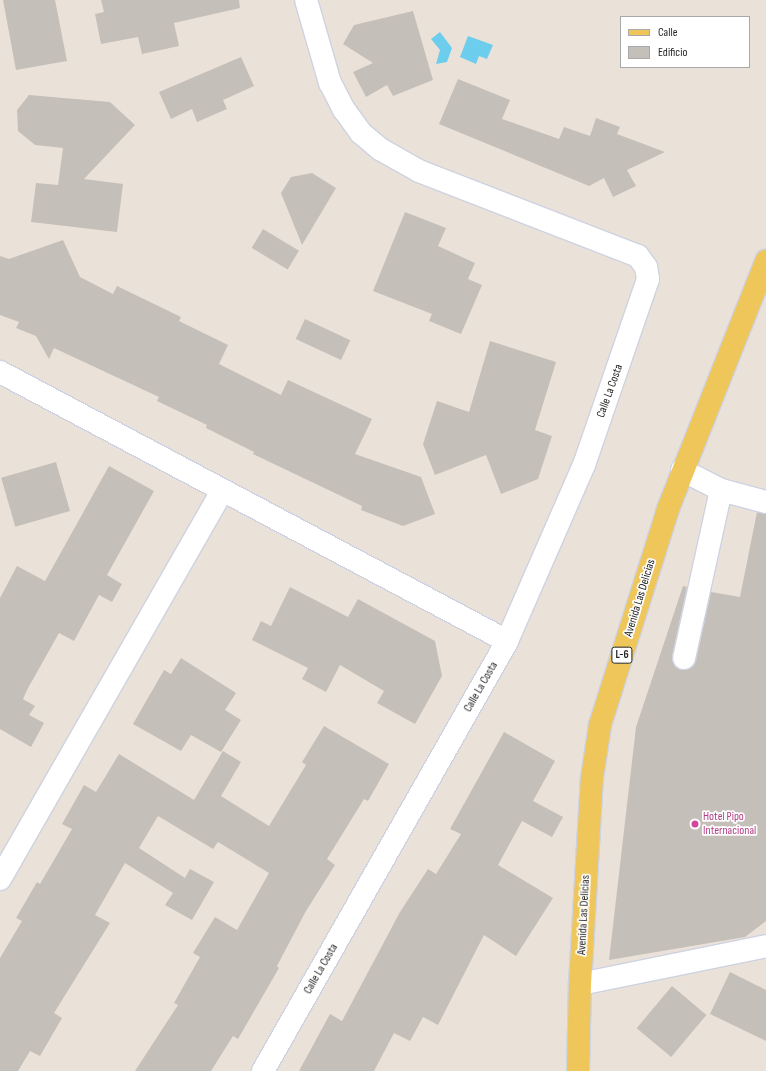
<!DOCTYPE html>
<style>
body{margin:0}
#map{position:relative;width:766px;height:1071px;overflow:hidden;background:#eae2d9;font-family:"Sofia Sans Condensed",sans-serif}
div>[style]{position:absolute}
[style*='--x']{left:calc(var(--x)*1px);top:calc(var(--y)*1px);width:calc(var(--w)*1px);rotate:calc(var(--a)*1deg)}
.water>*{inset:0;background:#6cceec}
.building>*{inset:0;background:#c5bfb9;transform-origin:0 0}
.roads{filter:drop-shadow(1px 0 #ced2e1) drop-shadow(-1px 0 #ced2e1) drop-shadow(0 1px #ced2e1) drop-shadow(0 -1px #ced2e1)}
.minor>*{height:22px;margin:-11px;padding:0 11px;transform-origin:11px;border-radius:11px;background:#fff}
.major>*{height:22px;margin:-11px;padding:0 11px;transform-origin:11px;border-radius:11px;background:#eec65a}
.dots>*{width:11px;height:11px;translate:-50% -50%;box-sizing:border-box;border:2px solid #fff;border-radius:50%}
span{translate:-50% -50%;white-space:nowrap;text-align:center;line-height:1.15;-webkit-text-stroke:3.5px #fff;paint-order:stroke}
.shield-label span{padding:1px 3px;background:#fff;border:1px solid;border-radius:3px;-webkit-text-stroke-width:0}
.shield-label{font-size:11px;color:#272727;font-weight:700}
.street-label{font-size:12px;color:#272727}
.hotel-label{font-size:12px;color:#b23c85}
.left{translate:0 -50%;text-align:left}
.legend{position:absolute;left:620px;top:16px;width:130px;height:52px;box-sizing:border-box;background:#fff;border:1px solid #a9a9a9;margin:0;padding:5px 7px;list-style:none;font-size:12px;color:#272727}
.legend li{display:flex;align-items:center;gap:8px;height:20px}
.legend b{width:20px;border:1px solid #a9a9a9}
</style>
<div id="map">
<div class="water">
<div style="clip-path:polygon(440px 32px,452px 48px,447px 62px,436px 64px,440px 50px,431px 39px)"></div>
<div style="clip-path:polygon(468px 36px,493px 45px,487px 59px,479px 56px,476px 64px,460px 57px)"></div>
</div>
<div class="building">
<div style="clip-path:polygon(3px 0,55px 0,67px 61px,16px 70px)"></div>
<div style="clip-path:polygon(101px 0,239px 0,240px 8px,174px 23px,179px 46px,142px 54px,138px 37px,101px 44px,95px 14px,104px 12px)"></div>
<div style="clip-path:polygon(413px 11px,433px 80px,393px 96px,387px 85px,366px 97px,353px 72px,373px 63px,343px 44px,354px 25px)"></div>
<div style="clip-path:polygon(241px 57px,254px 86px,223px 100px,227px 109px,197px 122px,192px 109px,171px 119px,159px 92px)"></div>
<div style="clip-path:polygon(458px 79px,510px 100px,502px 119px,559px 139px,564px 127px,590px 136px,596px 118px,620px 127px,617px 134px,665px 152px,627px 170px,636px 186px,613px 197px,604px 178px,589px 186px,439px 124px)"></div>
<div style="clip-path:polygon(29px 95px,110px 102px,135px 125px,84px 179px,123px 184px,117px 232px,31px 222px,36px 183px,58px 185px,63px 148px,35px 145px,18px 131px,17px 110px)"></div>
<div style="clip-path:polygon(312px 173px,336px 188px,302px 245px,281px 193px,291px 177px)"></div>
<div style="clip-path:polygon(405px 212px,446px 228px,438px 246px,475px 263px,468px 279px,482px 285px,461px 334px,429px 321px,432px 314px,373px 291px)"></div>
<div style="left:263px;top:229px;width:42px;height:22px;rotate:31deg"></div>
<div style="clip-path:polygon(63px 240px,80px 277px,113px 294px,117px 286px,181px 317px,179px 321px,228px 345px,219px 364px,281px 395px,288px 380px,372px 419px,355px 454px,421px 477px,435px 514px,403px 526px,361px 510px,362px 506px,253px 454px,254px 452px,206px 428px,207px 425px,157px 401px,159px 397px,54px 348px,49px 359px,36px 336px,16px 328px,19px 322px,0 315px,0 256px,9px 259px)"></div>
<div style="left:305px;top:319px;width:50px;height:22px;rotate:25deg"></div>
<div style="clip-path:polygon(490px 341px,556px 362px,535px 430px,552px 436px,538px 479px,501px 494px,486px 455px,435px 475px,423px 444px,437px 401px,469px 412px)"></div>
<div style="left:56px;top:462px;width:51px;height:57px;rotate:74deg"></div>
<div style="clip-path:polygon(109px 466px,154px 491px,107px 575px,122px 584px,112px 602px,99px 595px,74px 641px,59px 633px,27px 690px,23px 699px,35px 706px,29px 715px,44px 723px,31px 747px,0 729px,0 598px,17px 566px,45px 581px)"></div>
<div style="clip-path:polygon(757px 512px,766px 514px,766px 921px,745px 937px,609px 960px,636px 727px,683px 586px,687px 587px,672px 656px,675px 667px,682px 670px,693px 667px,696px 661px,711px 592px,740px 597px)"></div>
<div style="clip-path:polygon(290px 587px,348px 617px,358px 599px,435px 641px,442px 676px,415px 724px,377px 703px,384px 691px,340px 665px,326px 692px,302px 679px,308px 668px,252px 640px,261px 621px,271px 626px)"></div>
<div style="clip-path:polygon(181px 658px,236px 693px,225px 710px,241px 720px,221px 752px,191px 735px,181px 751px,133px 724px,164px 670px,171px 674px)"></div>
<div style="clip-path:polygon(324px 726px,389px 764px,368px 801px,364px 799px,327px 859px,335px 865px,306px 911px,277px 966px,279px 968px,238px 1039px,233px 1036px,211px 1071px,135px 1071px,178px 1005px,174px 1003px,200px 957px,193px 953px,215px 917px,237px 930px,269px 873px,218px 842px,213px 849px,158px 816px,139px 848px,185px 878px,190px 869px,214px 882px,192px 920px,165px 905px,173px 893px,125px 863px,95px 915px,110px 923px,54px 1013px,62px 1018px,40px 1056px,30px 1051px,18px 1071px,0 1071px,0 958px,22px 921px,16px 918px,37px 882px,40px 884px,72px 829px,62px 824px,84px 785px,96px 792px,119px 754px,194px 800px,223px 751px,241px 762px,221px 796px,269px 826px,306px 765px,302px 762px)"></div>
<div style="clip-path:polygon(504px 732px,555px 761px,533px 801px,563px 817px,552px 837px,522px 821px,498px 865px,553px 898px,516px 956px,484px 935px,438px 1025px,423px 1017px,410px 1041px,394px 1033px,374px 1071px,299px 1071px,330px 1014px,342px 1021px,400px 912px,428px 869px,436px 874px,461px 834px,450px 829px)"></div>
<div style="clip-path:polygon(730px 972px,766px 990px,766px 1041px,710px 1014px)"></div>
<div style="left:672px;top:986px;width:45px;height:55px;rotate:40deg"></div>
</div>
<div class="roads">
<div class="minor">
<div style="--x:0;--y:372;--w:574;--a:27.95"></div>
<div style="--x:682;--y:470;--w:44;--a:27.1"></div>
<div style="--x:721;--y:490;--w:172;--a:102.4"></div>
<div style="--x:721;--y:490;--w:47;--a:14.9"></div>
<div style="--x:0;--y:879;--w:447;--a:-60.2"></div>
<div style="--x:580;--y:984;--w:190;--a:-11.5"></div>
<div style="--x:263;--y:1071;--w:494;--a:-60.4"></div>
<div style="--x:507;--y:641;--w:192;--a:-66.4"></div>
<div style="--x:584;--y:465;--w:197;--a:-71"></div>
<div style="--x:648;--y:279;--w:12;--a:-99"></div>
<div style="--x:646;--y:267;--w:14;--a:-126"></div>
<div style="--x:638;--y:256;--w:235;--a:-158.8"></div>
<div style="--x:419;--y:171;--w:45;--a:-150.6"></div>
<div style="--x:380;--y:149;--w:25;--a:-140"></div>
<div style="--x:361;--y:133;--w:29;--a:-126"></div>
<div style="--x:344;--y:110;--w:30;--a:-117"></div>
<div style="--x:330;--y:83;--w:86;--a:-106.1"></div>
</div>
<div class="major">
<div style="--x:578;--y:1071;--w:87;--a:-88.7"></div>
<div style="--x:580;--y:984;--w:206;--a:-86.7"></div>
<div style="--x:592;--y:778;--w:54;--a:-81.4"></div>
<div style="--x:600;--y:725;--w:226;--a:-72.5"></div>
<div style="--x:668;--y:509;--w:267;--a:-68.4"></div>
</div>
</div>
<div class="dots">
<div style="left:695px;top:824px;background:#d1479c"></div>
</div>
<div class="shield-label">
<span style="left:622px;top:655px">L-6</span>
</div>
<div class="street-label">
<span style="left:610px;top:391px;rotate:-70deg">Calle La Costa</span>
<span style="left:640px;top:598px;rotate:-73deg">Avenida Las Delicias</span>
<span style="left:481px;top:687px;rotate:-60deg">Calle La Costa</span>
<span style="left:584px;top:915px;rotate:-87deg">Avenida Las Delicias</span>
<span style="left:321px;top:969px;rotate:-60deg">Calle La Costa</span>
</div>
<div class="hotel-label">
<span class="left" style="left:703px;top:824px">Hotel Pipo<br>Internacional</span>
</div>
<ul class="legend">
<li><b style="height:5px;background:#eec65a"></b>Calle</li>
<li><b style="height:11px;background:#c5bfb9"></b>Edificio</li>
</ul>
</div>
